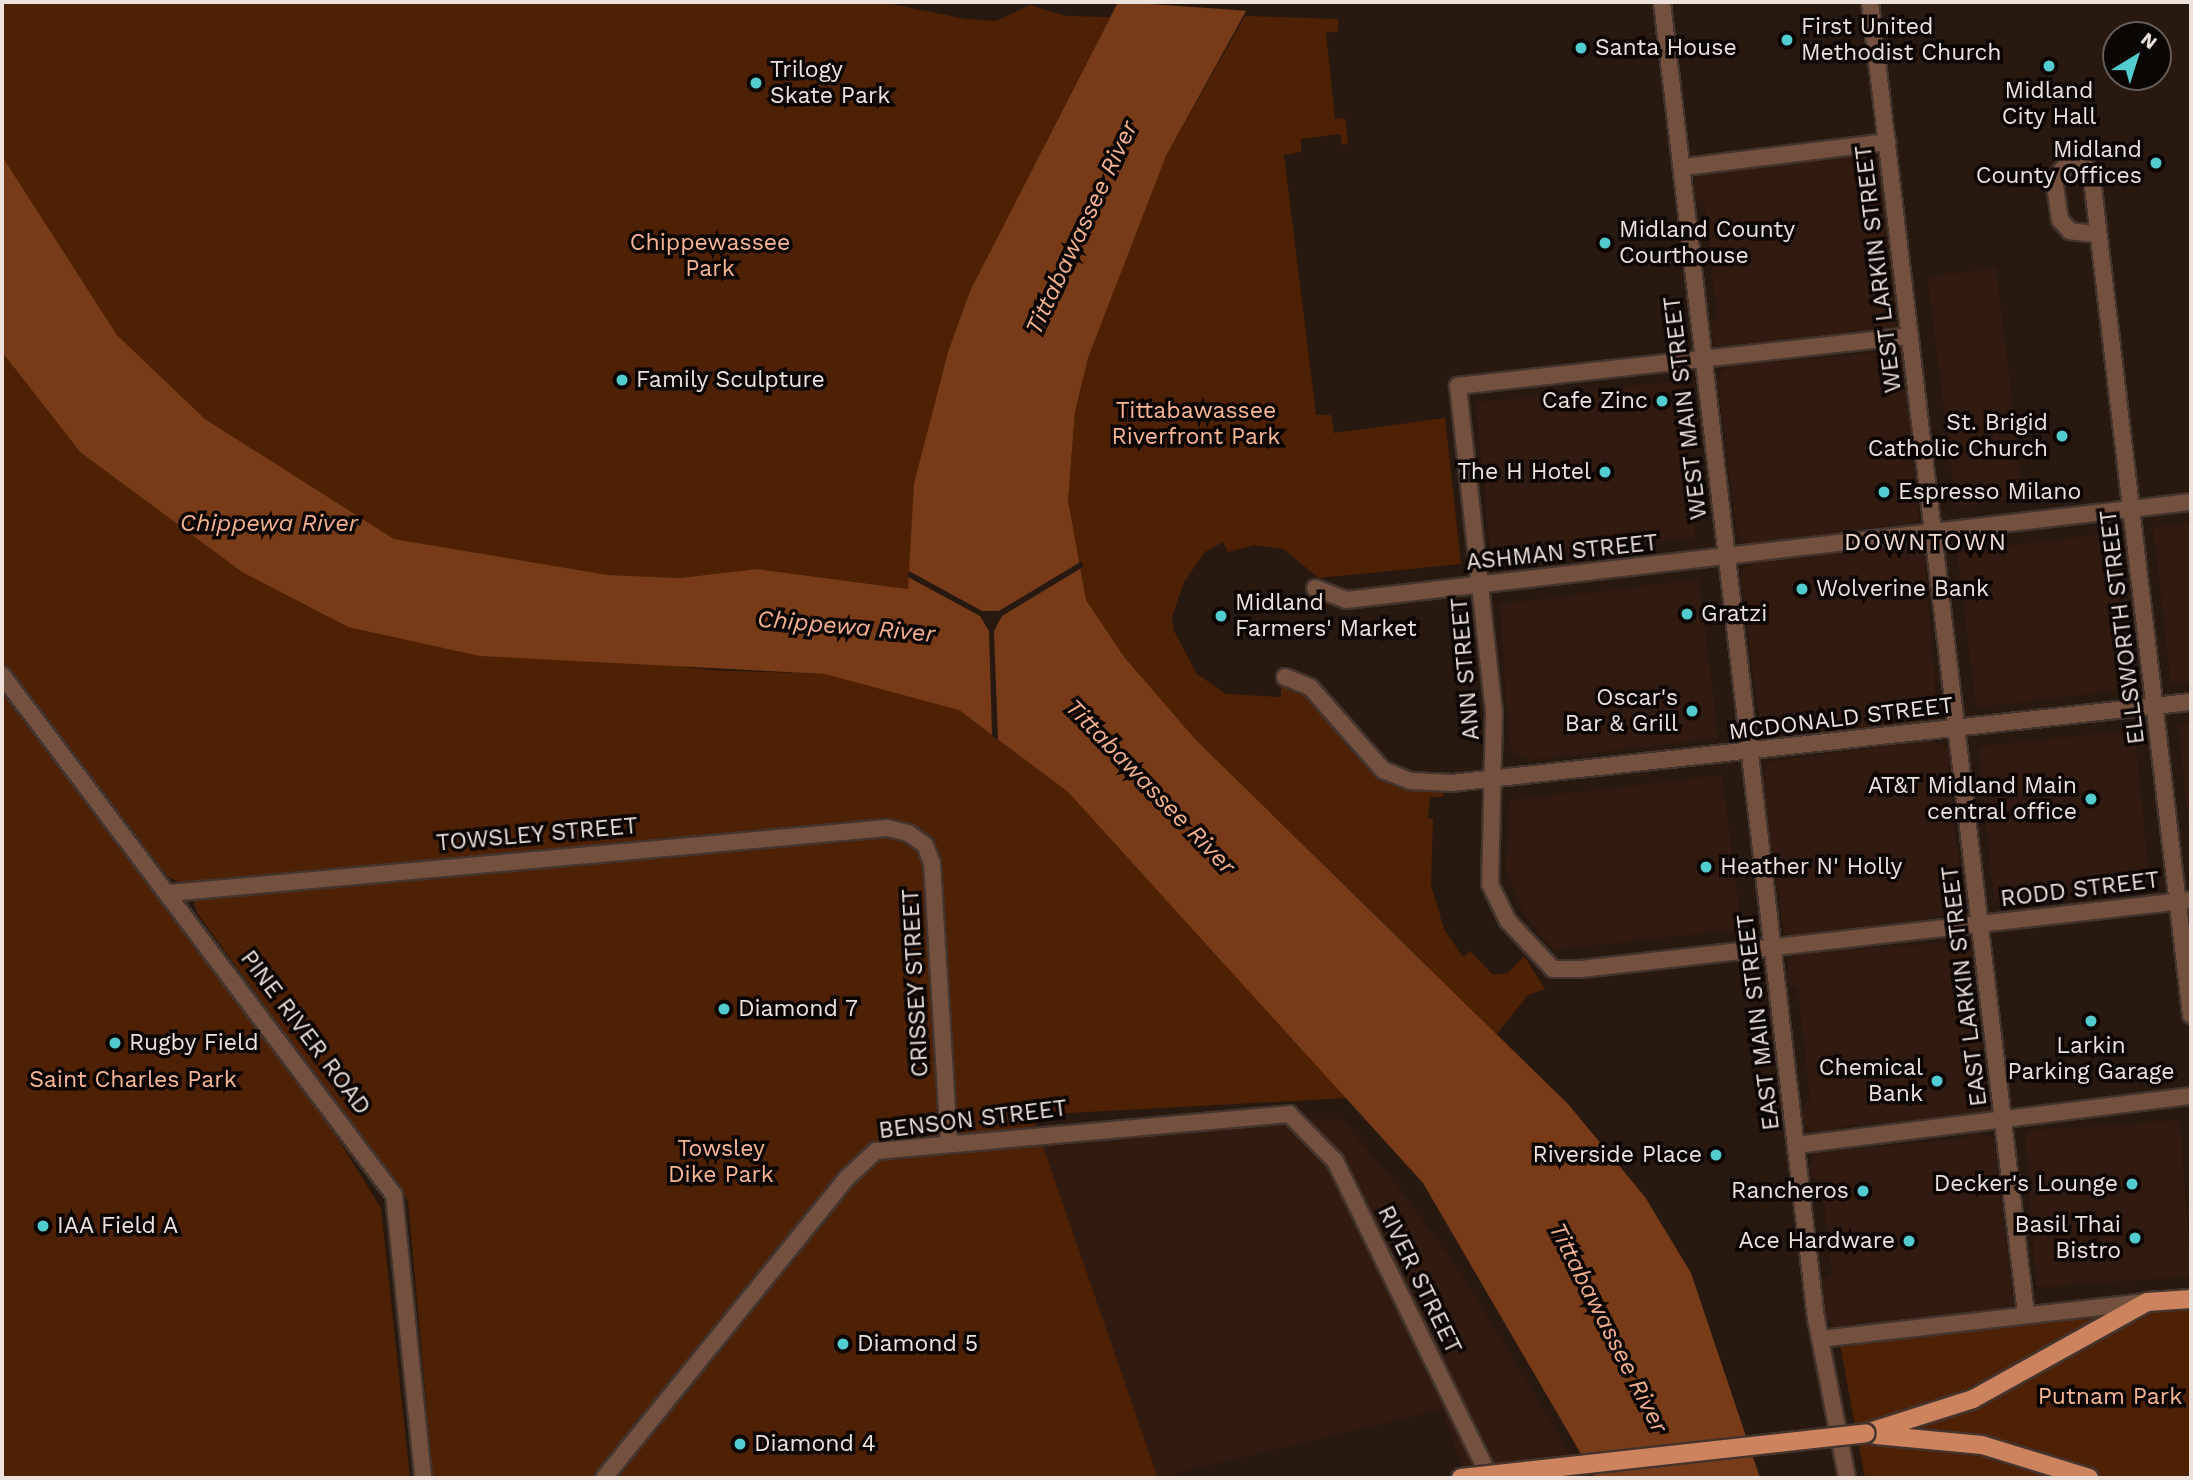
<!DOCTYPE html>
<style>
body{margin:0}
#map{position:relative;width:2193px;height:1480px;overflow:hidden;background:#271810;font-family:"Work Sans",sans-serif}
div>[style]{position:absolute}
[style*='--x']{left:calc(var(--x)*1px);top:calc(var(--y)*1px);width:calc(var(--w)*1px);rotate:calc(var(--a)*1deg)}
.built>*{inset:0;background:#311b10;transform-origin:0 0}
.green>*{inset:0;background:#4e2004}
.water>*{inset:0;background:#783b17}
.pier>*{inset:0;background:#271810}
.roads{filter:drop-shadow(2px 0 #43342d) drop-shadow(-2px 0 #43342d) drop-shadow(0 2px #43342d) drop-shadow(0 -2px #43342d)}
.minor>*{height:16px;margin:-8px;padding:0 8px;transform-origin:8px;border-radius:8px;background:#74503f}
.major>*{height:18px;margin:-9px;padding:0 9px;transform-origin:9px;border-radius:9px;background:#cd845e}
.bridges{filter:drop-shadow(2px 0 #43342d) drop-shadow(-2px 0 #43342d) drop-shadow(0 2px #43342d) drop-shadow(0 -2px #43342d)}
.major-bridge>*{height:18px;margin:-9px;padding:0 9px;transform-origin:9px;border-radius:9px;background:#cd845e}
.dots>*{width:19px;height:19px;translate:-50% -50%;box-sizing:border-box;border:4px solid #0b0503;border-radius:50%}
span{translate:-50% -50%;white-space:nowrap;text-align:center;line-height:1.15;-webkit-text-stroke:7px #0b0503;paint-order:stroke}
.poi-label{font-size:23px;color:#ede2dc}
.left{translate:0 -50%;text-align:left}
.right{translate:-100% -50%;text-align:right}
.park-label{font-size:23px;color:#f9b694}
.street-label{font-size:23px;color:#ede2dc}
.water-label{font-size:24px;color:#f4b18f;font-style:italic}
.neighbourhood-label{font-size:24px;color:#f2dbd0;letter-spacing:2px}
.frame{position:absolute;inset:0;border:4px solid #ede2dc;pointer-events:none}
.north{position:absolute;left:2102px;top:21px;width:70px;height:70px;box-sizing:border-box;background:#0b0503;border:2px solid #655d5a;border-radius:50%;rotate:38deg;font-size:19px;font-weight:700;line-height:28px;text-align:center;color:#ede2dc}
.north::after{content:'';display:block;margin:auto;width:24px;height:32px;background:#52ccd0;clip-path:polygon(50% 0,100% 100%,50% 72%,0 100%)}
</style>
<div id="map">
<div class="built">
<div style="clip-path:polygon(1859px 150px,1881px 159px,1899px 324px,1890px 331px,1715px 346px,1709px 327px,1717px 315px,1705px 205px,1693px 193px,1696px 174px,1714px 167px,1720px 171px,1850px 157px)"></div>
<div style="left:1996px;top:268px;width:232px;height:69px;rotate:83deg"></div>
<div style="clip-path:polygon(1895px 351px,1905px 358px,1919px 521px,1760px 545px,1738px 541px,1717px 376px,1730px 366px)"></div>
<div style="left:1679px;top:381px;width:157px;height:205px;rotate:84deg"></div>
<div style="clip-path:polygon(2191px 523px,2191px 682px,2171px 684px,2153px 527px)"></div>
<div style="left:2111px;top:533px;width:157px;height:155px;rotate:83deg"></div>
<div style="clip-path:polygon(1905px 544px,1929px 552px,1925px 564px,1938px 722px,1784px 742px,1762px 738px,1740px 573px,1754px 562px)"></div>
<div style="clip-path:polygon(1699px 579px,1718px 738px,1532px 760px,1515px 754px,1509px 743px,1500px 604px)"></div>
<div style="clip-path:polygon(2191px 723px,2191px 849px,2178px 725px)"></div>
<div style="left:2134px;top:730px;width:154px;height:157px;rotate:84deg"></div>
<div style="clip-path:polygon(1929px 740px,1948px 748px,1963px 912px,1807px 938px,1784px 933px,1762px 782px,1768px 762px)"></div>
<div style="clip-path:polygon(1722px 775px,1742px 929px,1554px 950px,1524px 915px,1506px 870px,1509px 800px)"></div>
<div style="clip-path:polygon(1965px 942px,1973px 953px,1983px 1093px,1992px 1102px,1986px 1114px,1836px 1127px,1825px 1134px,1808px 1129px,1801px 1115px,1810px 1098px,1798px 990px,1787px 981px,1788px 961px,1803px 952px)"></div>
<div style="clip-path:polygon(1296px 1119px,1342px 1119px,1397px 1185px,1463px 1276px,1585px 1478px,1466px 1478px,1442px 1409px,1158px 1478px,1041px 1142px)"></div>
<div style="left:2180px;top:1120px;width:157px;height:155px;rotate:86deg"></div>
<div style="clip-path:polygon(1973px 1132px,1994px 1139px,2014px 1309px,1836px 1329px,1825px 1317px,1822px 1280px,1832px 1273px,1822px 1185px,1809px 1172px,1814px 1153px,1967px 1138px)"></div>
</div>
<div class="green">
<div style="clip-path:polygon(2px 2px,881px 2px,966px 19px,996px 21px,1030px 5px,1066px 16px,1110px 17px,970px 291px,948px 352px,914px 483px,909px 589px,757px 569px,680px 578px,608px 575px,394px 539px,205px 419px,117px 335px,2px 156px)"></div>
<div style="clip-path:polygon(1245px 16px,1338px 19px,1338px 31px,1326px 33px,1335px 119px,1345px 118px,1348px 144px,1342px 145px,1340px 134px,1301px 139px,1301px 152px,1284px 155px,1316px 415px,1331px 415px,1334px 433px,1445px 418px,1461px 564px,1319px 578px,1283px 549px,1254px 545px,1228px 552px,1223px 542px,1205px 552px,1184px 582px,1172px 617px,1174px 631px,1197px 674px,1226px 694px,1281px 697px,1281px 685px,1296px 684px,1372px 774px,1408px 788px,1442px 790px,1444px 797px,1430px 797px,1428px 818px,1433px 819px,1431px 885px,1444px 929px,1463px 957px,1470px 951px,1493px 975px,1508px 973px,1524px 956px,1545px 989px,1528px 995px,1497px 1034px,1196px 740px,1125px 658px,1086px 600px,1068px 500px,1075px 412px,1088px 358px,1166px 156px)"></div>
<div style="clip-path:polygon(2px 352px,80px 452px,242px 572px,348px 627px,710px 670px,825px 674px,906px 691px,959px 710px,1068px 792px,1347px 1098px,1032px 1115px,1158px 1478px,433px 1478px,408px 1201px,197px 913px,189px 886px,168px 877px,2px 661px)"></div>
<div style="clip-path:polygon(2px 691px,315px 1102px,381px 1208px,410px 1478px,2px 1478px)"></div>
<div style="clip-path:polygon(2191px 1307px,2191px 1478px,1865px 1478px,1840px 1345px)"></div>
</div>
<div class="water">
<div style="clip-path:polygon(1118px 2px,1251px 2px,1166px 156px,1088px 358px,1075px 412px,1068px 500px,1086px 600px,1125px 658px,1196px 740px,1568px 1104px,1645px 1197px,1691px 1273px,1760px 1478px,1595px 1478px,1423px 1183px,1068px 792px,959px 710px,825px 674px,480px 656px,348px 627px,242px 572px,80px 452px,2px 352px,2px 156px,117px 335px,205px 419px,394px 539px,608px 575px,680px 578px,757px 569px,908px 589px,914px 483px,948px 352px,970px 291px)"></div>
</div>
<div class="pier">
<div style="clip-path:polygon(1121px 2px,1254px 2px,1250px 11px)"></div>
<div style="clip-path:polygon(1082px 561px,1083px 567px,1002px 616px,994px 631px,998px 740px,992px 736px,989px 631px,980px 616px,908px 577px,909px 571px,982px 611px,999px 611px)"></div>
</div>
<div class="roads">
<div class="minor">
<div style="--x:1662;--y:2;--w:1325;--a:83.33"></div>
<div style="--x:1816;--y:1318;--w:163;--a:79"></div>
<div style="--x:1870;--y:2;--w:1321;--a:83.22"></div>
<div style="--x:1684;--y:167;--w:205;--a:-7"></div>
<div style="--x:2097;--y:234;--w:27;--a:-174"></div>
<div style="--x:2070;--y:231;--w:15;--a:-132"></div>
<div style="--x:2060;--y:220;--w:41;--a:-98.3"></div>
<div style="--x:2054;--y:179;--w:21;--a:-49"></div>
<div style="--x:2068;--y:163;--w:18;--a:13"></div>
<div style="--x:2086;--y:167;--w:13;--a:61"></div>
<div style="--x:2092;--y:178;--w:843;--a:83.25"></div>
<div style="--x:1910;--y:336;--w:455;--a:173.7"></div>
<div style="--x:1458;--y:386;--w:328;--a:83.7"></div>
<div style="--x:1494;--y:712;--w:172;--a:91.3"></div>
<div style="--x:1490;--y:884;--w:41;--a:64.1"></div>
<div style="--x:1508;--y:921;--w:66;--a:46.8"></div>
<div style="--x:1553;--y:969;--w:28;--a:0"></div>
<div style="--x:1581;--y:969;--w:614;--a:-6.45"></div>
<div style="--x:1315;--y:588;--w:33;--a:21"></div>
<div style="--x:1346;--y:600;--w:851;--a:-6.62"></div>
<div style="--x:2;--y:675;--w:651;--a:52.99"></div>
<div style="--x:394;--y:1195;--w:284;--a:84.1"></div>
<div style="--x:1285;--y:677;--w:27;--a:22"></div>
<div style="--x:1310;--y:687;--w:111;--a:48.7"></div>
<div style="--x:1383;--y:770;--w:29;--a:22"></div>
<div style="--x:1410;--y:781;--w:42;--a:2.7"></div>
<div style="--x:1452;--y:783;--w:743;--a:-6.26"></div>
<div style="--x:169;--y:893;--w:721;--a:-5.17"></div>
<div style="--x:887;--y:828;--w:22;--a:13"></div>
<div style="--x:908;--y:833;--w:21;--a:35"></div>
<div style="--x:925;--y:845;--w:19;--a:69"></div>
<div style="--x:932;--y:863;--w:279;--a:86.5"></div>
<div style="--x:1796;--y:1145;--w:398;--a:-7.1"></div>
<div style="--x:1820;--y:1339;--w:329;--a:-6.5"></div>
<div style="--x:604;--y:1478;--w:386;--a:-51"></div>
<div style="--x:847;--y:1178;--w:40;--a:-43"></div>
<div style="--x:876;--y:1151;--w:415;--a:-5.1"></div>
<div style="--x:1289;--y:1114;--w:66;--a:45.6"></div>
<div style="--x:1335;--y:1161;--w:353;--a:63.9"></div>
</div>
<div class="major">
<div style="--x:1866;--y:1433;--w:112;--a:-17.6"></div>
<div style="--x:1973;--y:1399;--w:199;--a:-29.1"></div>
<div style="--x:2147;--y:1302;--w:44;--a:-3.9"></div>
<div style="--x:1876;--y:1435;--w:106;--a:5.4"></div>
<div style="--x:1982;--y:1445;--w:112;--a:17.1"></div>
</div>
</div>
<div class="bridges">
<div class="major-bridge">
<div style="--x:1461;--y:1478;--w:407;--a:-6.3"></div>
</div>
</div>
<div class="dots">
<div style="left:1787px;top:40px;background:#52ccd0"></div>
<div style="left:1581px;top:48px;background:#52ccd0"></div>
<div style="left:2049px;top:66px;background:#52ccd0"></div>
<div style="left:756px;top:83px;background:#52ccd0"></div>
<div style="left:2156px;top:163px;background:#52ccd0"></div>
<div style="left:1605px;top:243px;background:#52ccd0"></div>
<div style="left:622px;top:380px;background:#52ccd0"></div>
<div style="left:1662px;top:401px;background:#52ccd0"></div>
<div style="left:2062px;top:436px;background:#52ccd0"></div>
<div style="left:1605px;top:472px;background:#52ccd0"></div>
<div style="left:1884px;top:492px;background:#52ccd0"></div>
<div style="left:1802px;top:589px;background:#52ccd0"></div>
<div style="left:1687px;top:614px;background:#52ccd0"></div>
<div style="left:1221px;top:616px;background:#52ccd0"></div>
<div style="left:1692px;top:711px;background:#52ccd0"></div>
<div style="left:2091px;top:799px;background:#52ccd0"></div>
<div style="left:1706px;top:867px;background:#52ccd0"></div>
<div style="left:724px;top:1009px;background:#52ccd0"></div>
<div style="left:2091px;top:1021px;background:#52ccd0"></div>
<div style="left:115px;top:1043px;background:#52ccd0"></div>
<div style="left:1937px;top:1081px;background:#52ccd0"></div>
<div style="left:1716px;top:1155px;background:#52ccd0"></div>
<div style="left:2132px;top:1184px;background:#52ccd0"></div>
<div style="left:1863px;top:1191px;background:#52ccd0"></div>
<div style="left:43px;top:1226px;background:#52ccd0"></div>
<div style="left:2135px;top:1238px;background:#52ccd0"></div>
<div style="left:1909px;top:1241px;background:#52ccd0"></div>
<div style="left:843px;top:1344px;background:#52ccd0"></div>
<div style="left:740px;top:1444px;background:#52ccd0"></div>
</div>
<div class="poi-label">
<span class="left" style="left:1801px;top:40px">First United<br>Methodist Church</span>
<span class="left" style="left:1595px;top:48px">Santa House</span>
<span class="left" style="left:770px;top:83px">Trilogy<br>Skate Park</span>
<span style="left:2049px;top:104px">Midland<br>City Hall</span>
<span class="right" style="left:2142px;top:163px">Midland<br>County Offices</span>
<span class="left" style="left:1619px;top:243px">Midland County<br>Courthouse</span>
<span class="left" style="left:636px;top:380px">Family Sculpture</span>
<span class="right" style="left:1648px;top:401px">Cafe Zinc</span>
<span class="right" style="left:2048px;top:436px">St. Brigid<br>Catholic Church</span>
<span class="right" style="left:1591px;top:472px">The H Hotel</span>
<span class="left" style="left:1898px;top:492px">Espresso Milano</span>
<span class="left" style="left:1816px;top:589px">Wolverine Bank</span>
<span class="left" style="left:1235px;top:616px">Midland<br>Farmers' Market</span>
<span class="left" style="left:1701px;top:614px">Gratzi</span>
<span class="right" style="left:1678px;top:711px">Oscar's<br>Bar &amp; Grill</span>
<span class="right" style="left:2077px;top:799px">AT&amp;T Midland Main<br>central office</span>
<span class="left" style="left:1720px;top:867px">Heather N' Holly</span>
<span class="left" style="left:738px;top:1009px">Diamond 7</span>
<span class="left" style="left:129px;top:1043px">Rugby Field</span>
<span style="left:2091px;top:1059px">Larkin<br>Parking Garage</span>
<span class="right" style="left:1923px;top:1081px">Chemical<br>Bank</span>
<span class="right" style="left:1702px;top:1155px">Riverside Place</span>
<span class="right" style="left:2118px;top:1184px">Decker's Lounge</span>
<span class="right" style="left:1849px;top:1191px">Rancheros</span>
<span class="right" style="left:2121px;top:1238px">Basil Thai<br>Bistro</span>
<span class="left" style="left:57px;top:1226px">IAA Field A</span>
<span class="right" style="left:1895px;top:1241px">Ace Hardware</span>
<span class="left" style="left:857px;top:1344px">Diamond 5</span>
<span class="left" style="left:754px;top:1444px">Diamond 4</span>
</div>
<div class="park-label">
<span style="left:710px;top:256px">Chippewassee<br>Park</span>
<span style="left:1196px;top:424px">Tittabawassee<br>Riverfront Park</span>
<span style="left:133px;top:1080px">Saint Charles Park</span>
<span style="left:721px;top:1162px">Towsley<br>Dike Park</span>
<span style="left:2110px;top:1397px">Putnam Park</span>
</div>
<div class="street-label">
<span style="left:1879px;top:269px;rotate:-97deg">WEST LARKIN STREET</span>
<span style="left:1686px;top:408px;rotate:-97deg">WEST MAIN STREET</span>
<span style="left:1562px;top:553px;rotate:-6deg">ASHMAN STREET</span>
<span style="left:2123px;top:627px;rotate:-97deg">ELLSWORTH STREET</span>
<span style="left:1466px;top:669px;rotate:-95deg">ANN STREET</span>
<span style="left:1841px;top:719px;rotate:-7deg">MCDONALD STREET</span>
<span style="left:537px;top:835px;rotate:-5deg">TOWSLEY STREET</span>
<span style="left:2080px;top:890px;rotate:-7deg">RODD STREET</span>
<span style="left:916px;top:983px;rotate:-93deg">CRISSEY STREET</span>
<span style="left:1965px;top:986px;rotate:-97deg">EAST LARKIN STREET</span>
<span style="left:1759px;top:1022px;rotate:-97deg">EAST MAIN STREET</span>
<span style="left:305px;top:1033px;rotate:53deg">PINE RIVER ROAD</span>
<span style="left:973px;top:1120px;rotate:-7deg">BENSON STREET</span>
<span style="left:1419px;top:1280px;rotate:64deg">RIVER STREET</span>
</div>
<div class="water-label">
<span style="left:1082px;top:228px;rotate:-65deg">Tittabawassee River</span>
<span style="left:269px;top:524px">Chippewa River</span>
<span style="left:846px;top:627px;rotate:5deg">Chippewa River</span>
<span style="left:1150px;top:787px;rotate:46deg">Tittabawassee River</span>
<span style="left:1608px;top:1328px;rotate:63deg">Tittabawassee River</span>
</div>
<div class="neighbourhood-label">
<span style="left:1926px;top:543px">DOWNTOWN</span>
</div>
<div class="frame"></div>
<div class="north">N</div>
</div>
